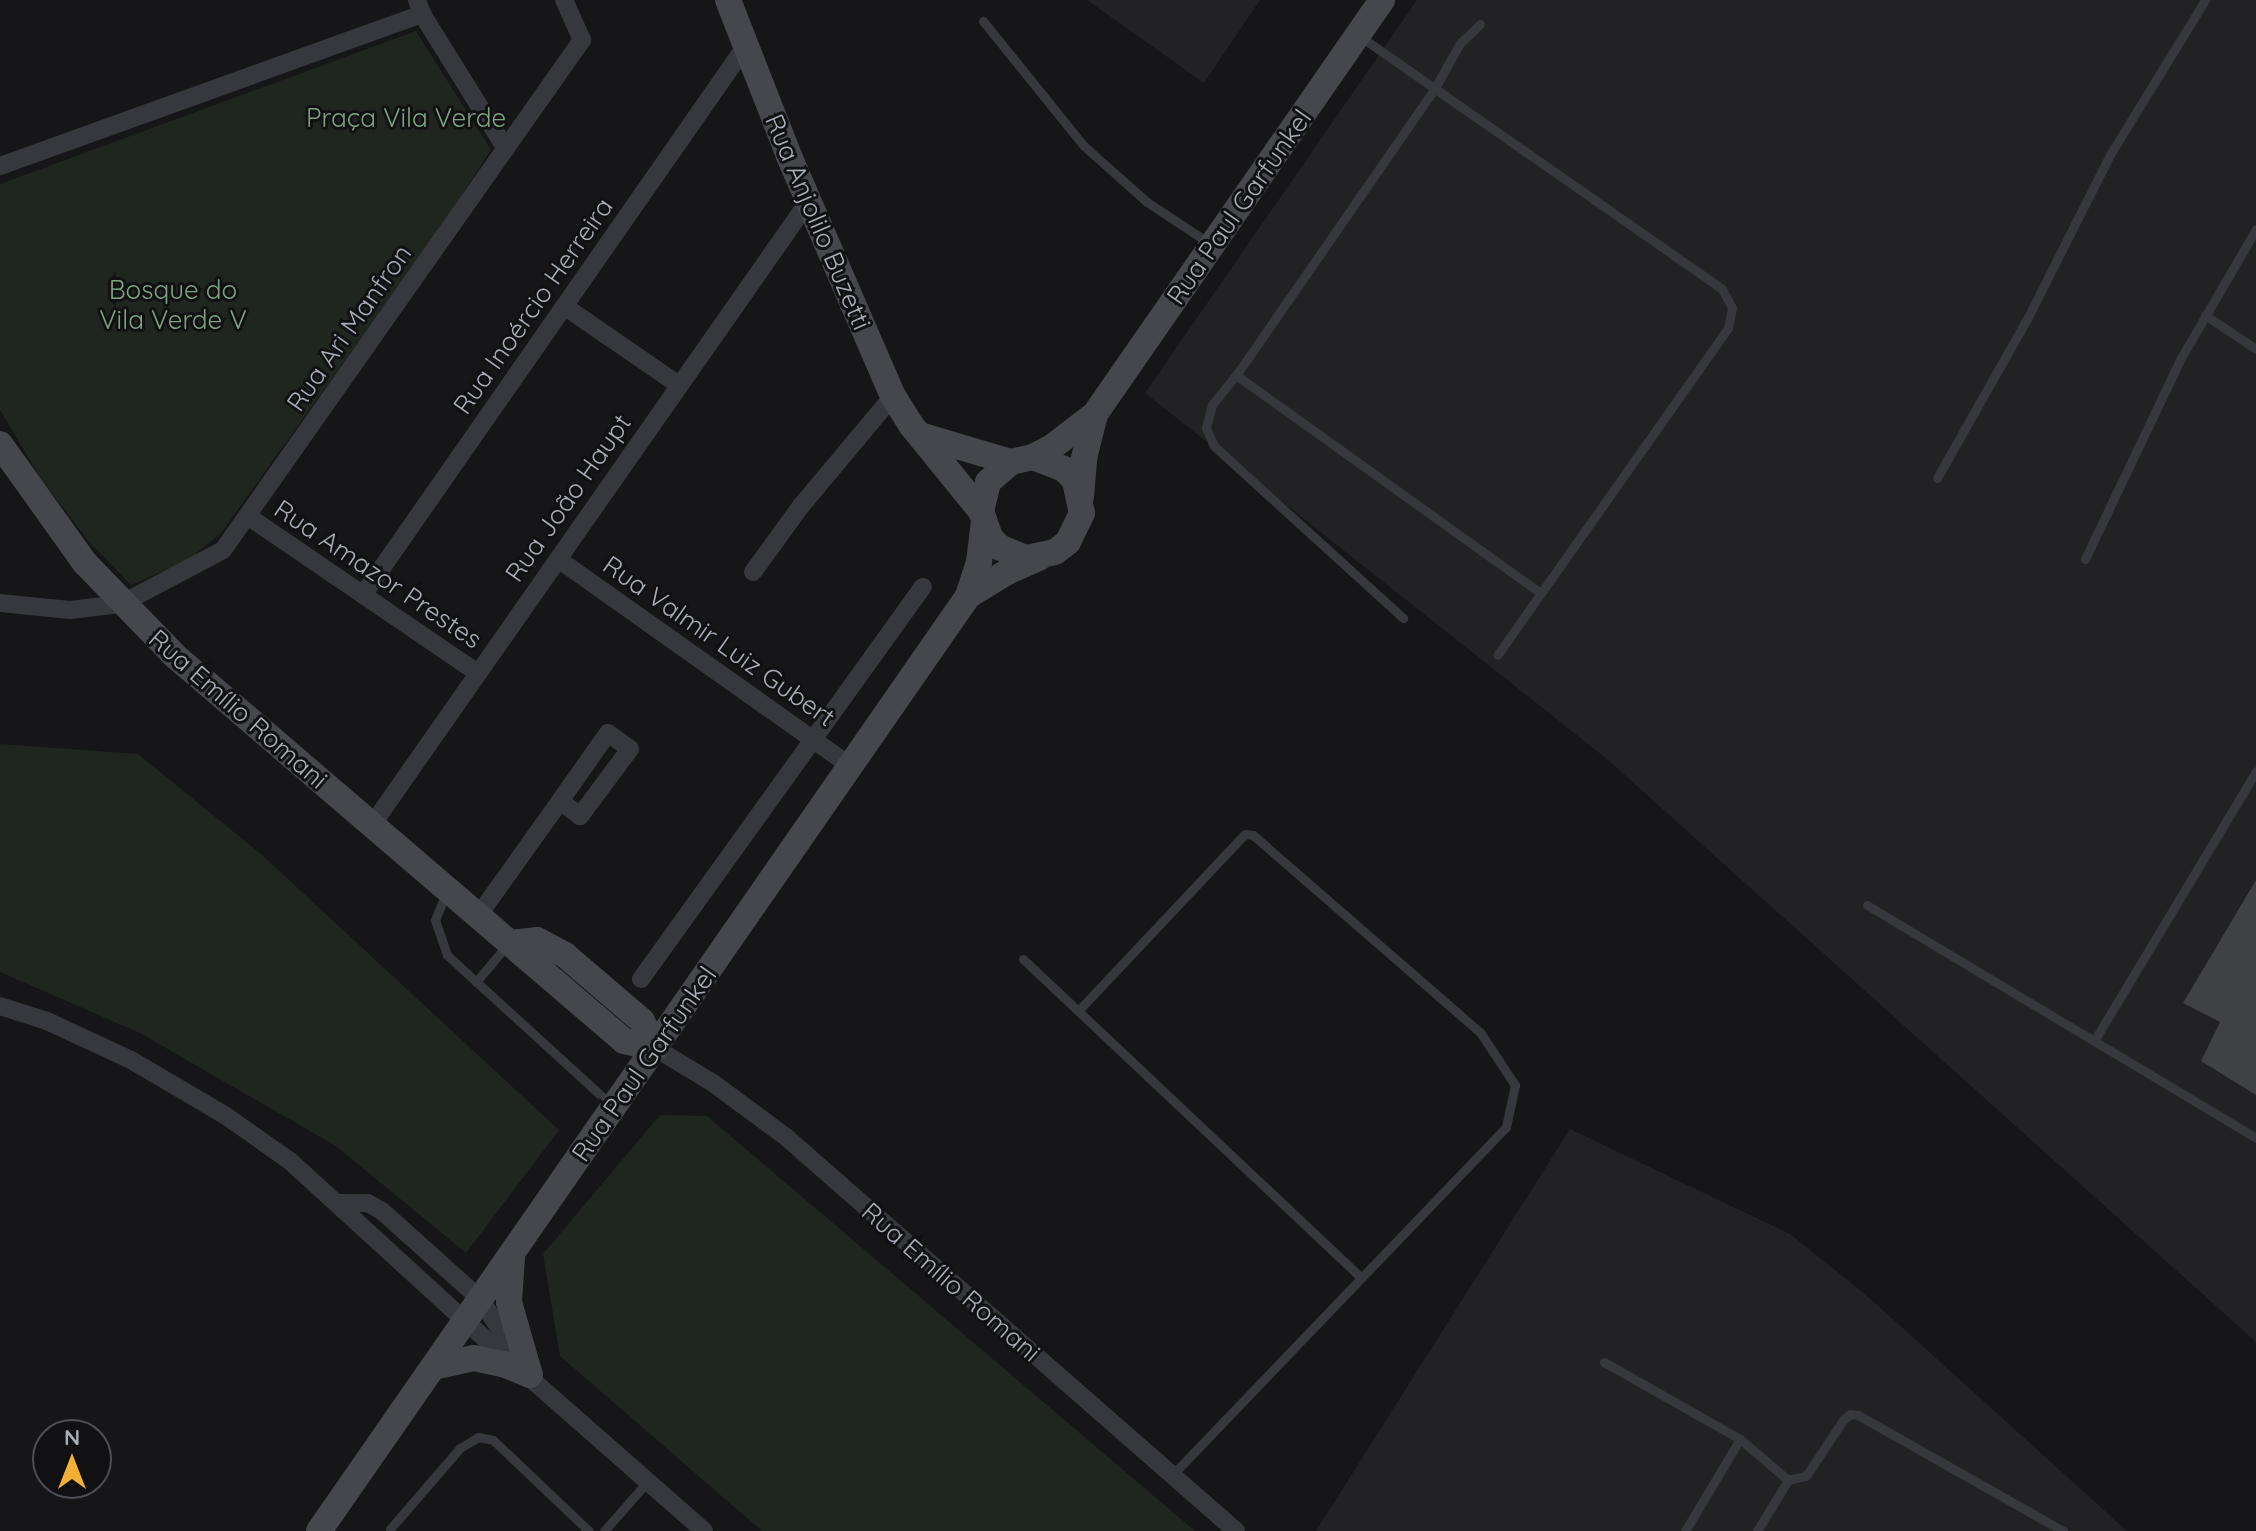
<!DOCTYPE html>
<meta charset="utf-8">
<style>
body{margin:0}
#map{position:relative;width:2256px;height:1531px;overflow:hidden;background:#161618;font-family:Quicksand,sans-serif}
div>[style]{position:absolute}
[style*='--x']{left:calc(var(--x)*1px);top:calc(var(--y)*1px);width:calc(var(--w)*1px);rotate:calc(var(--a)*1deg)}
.built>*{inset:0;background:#222225}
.green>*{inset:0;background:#1e261f}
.building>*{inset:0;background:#404145}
.lane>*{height:9px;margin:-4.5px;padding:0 4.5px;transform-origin:4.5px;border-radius:4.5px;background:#37383d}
.street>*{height:18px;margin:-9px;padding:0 9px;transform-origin:9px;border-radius:9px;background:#37383d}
.secondary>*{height:26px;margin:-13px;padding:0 13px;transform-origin:13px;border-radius:13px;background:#45474d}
span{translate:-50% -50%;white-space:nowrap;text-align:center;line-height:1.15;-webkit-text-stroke:6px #111113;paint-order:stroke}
.park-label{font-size:26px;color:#7fa381}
.street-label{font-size:26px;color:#a8adb8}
.north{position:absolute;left:32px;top:1419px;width:80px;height:80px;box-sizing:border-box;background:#111113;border:2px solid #4d4f55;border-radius:50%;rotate:0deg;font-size:22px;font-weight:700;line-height:32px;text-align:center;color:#a8adb8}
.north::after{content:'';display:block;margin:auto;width:28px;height:36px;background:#f2b134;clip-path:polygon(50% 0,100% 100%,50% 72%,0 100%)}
</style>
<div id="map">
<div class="built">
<div style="clip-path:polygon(1087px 0,1260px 0,1204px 83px)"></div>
<div style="clip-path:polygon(1417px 0,2256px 0,2256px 1342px,1607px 759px,1145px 393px)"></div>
<div style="clip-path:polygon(1570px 1129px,1790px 1234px,1865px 1294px,2127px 1531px,1316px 1531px)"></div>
</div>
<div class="green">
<div style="clip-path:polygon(416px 31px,491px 150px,436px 234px,221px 533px,187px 561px,131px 585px,90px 543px,41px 479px,0 410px,0 184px)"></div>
<div style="clip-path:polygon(0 744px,138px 754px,262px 855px,559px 1130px,466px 1253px,336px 1146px,140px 1033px,0 972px)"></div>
<div style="clip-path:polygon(660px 1115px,707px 1116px,1195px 1531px,762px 1531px,560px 1356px,543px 1254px)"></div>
</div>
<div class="building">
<div style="clip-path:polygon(2256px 880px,2256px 1095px,2201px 1061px,2220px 1022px,2183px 1003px)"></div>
</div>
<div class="lane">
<div style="--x:983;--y:21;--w:161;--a:51.1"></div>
<div style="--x:1084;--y:146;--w:84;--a:41.6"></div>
<div style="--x:1147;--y:202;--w:74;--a:33.5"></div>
<div style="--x:1480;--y:24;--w:28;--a:136"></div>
<div style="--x:1460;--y:43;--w:51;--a:119.1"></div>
<div style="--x:1435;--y:88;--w:349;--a:124.7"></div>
<div style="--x:1236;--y:375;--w:375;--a:35.6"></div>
<div style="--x:1361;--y:37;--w:440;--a:34.9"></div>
<div style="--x:1722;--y:289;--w:21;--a:62"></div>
<div style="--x:1732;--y:308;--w:20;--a:101"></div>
<div style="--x:1728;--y:328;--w:400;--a:125.2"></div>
<div style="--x:2205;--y:315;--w:61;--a:33.7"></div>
<div style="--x:1236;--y:375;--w:38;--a:129"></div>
<div style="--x:1212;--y:405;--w:24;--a:105"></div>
<div style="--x:1206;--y:428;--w:20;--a:66"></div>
<div style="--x:1214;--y:446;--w:256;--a:42.3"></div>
<div style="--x:1937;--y:478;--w:180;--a:-60.5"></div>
<div style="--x:2026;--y:321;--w:188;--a:-63.2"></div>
<div style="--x:2111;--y:153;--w:180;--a:-58.4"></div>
<div style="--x:2085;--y:559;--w:223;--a:-64.5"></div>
<div style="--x:2181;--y:358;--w:149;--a:-59.8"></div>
<div style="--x:446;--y:893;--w:29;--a:112"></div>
<div style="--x:435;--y:920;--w:37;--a:71"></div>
<div style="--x:447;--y:955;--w:222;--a:42.4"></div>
<div style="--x:1867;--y:905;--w:453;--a:30.9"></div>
<div style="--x:1023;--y:959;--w:465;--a:43.3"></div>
<div style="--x:476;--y:982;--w:48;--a:-50"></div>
<div style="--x:1078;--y:1011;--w:243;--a:-46.7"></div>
<div style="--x:1245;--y:834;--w:8;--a:7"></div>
<div style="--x:1253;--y:835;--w:301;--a:41"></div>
<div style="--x:1480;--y:1032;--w:64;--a:56.6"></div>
<div style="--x:1515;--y:1085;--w:43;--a:102.1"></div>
<div style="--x:1506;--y:1127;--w:482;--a:133.8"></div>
<div style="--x:2094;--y:1041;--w:315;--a:-59"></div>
<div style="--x:1604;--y:1362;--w:156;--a:29.5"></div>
<div style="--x:1740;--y:1439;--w:107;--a:120.9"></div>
<div style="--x:1740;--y:1439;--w:63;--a:40.5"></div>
<div style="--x:1788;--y:1480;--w:60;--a:121.3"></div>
<div style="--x:1788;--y:1480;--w:18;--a:-13"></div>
<div style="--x:1806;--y:1476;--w:67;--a:-56.5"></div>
<div style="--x:1843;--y:1420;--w:9;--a:-41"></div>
<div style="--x:1850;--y:1414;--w:8;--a:7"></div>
<div style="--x:1858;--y:1415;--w:236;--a:29.5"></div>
<div style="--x:390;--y:1529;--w:107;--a:-49.2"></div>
<div style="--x:460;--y:1448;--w:21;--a:-31"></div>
<div style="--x:478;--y:1437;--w:15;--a:11"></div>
<div style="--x:493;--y:1440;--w:132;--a:43.5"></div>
<div style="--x:604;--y:1531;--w:67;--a:-48.7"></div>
</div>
<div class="street">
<div style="--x:417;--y:0;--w:15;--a:70"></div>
<div style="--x:422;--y:14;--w:159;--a:58.1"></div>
<div style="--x:0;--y:166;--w:449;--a:-19.8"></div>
<div style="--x:564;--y:306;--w:140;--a:34.5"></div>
<div style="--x:249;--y:517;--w:277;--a:34.3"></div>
<div style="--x:558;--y:559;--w:358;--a:35.3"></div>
<div style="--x:753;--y:572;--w:82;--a:-54"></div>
<div style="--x:801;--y:506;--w:143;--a:-50.1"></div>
<div style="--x:363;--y:595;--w:668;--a:-55.12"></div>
<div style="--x:0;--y:603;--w:70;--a:5.7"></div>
<div style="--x:70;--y:610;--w:51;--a:-6.7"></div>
<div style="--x:121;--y:604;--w:115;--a:-27.9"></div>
<div style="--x:223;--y:550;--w:624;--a:-54.86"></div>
<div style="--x:582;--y:40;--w:44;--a:-114.2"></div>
<div style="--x:372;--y:825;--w:760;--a:-55.01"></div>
<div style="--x:478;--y:916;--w:141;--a:-54.5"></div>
<div style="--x:560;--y:801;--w:83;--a:-54.8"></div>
<div style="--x:608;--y:733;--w:27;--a:36"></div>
<div style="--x:630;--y:749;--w:84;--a:126.7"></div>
<div style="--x:580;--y:816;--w:25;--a:-143"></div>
<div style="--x:641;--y:979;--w:483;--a:-54.3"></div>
<div style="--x:0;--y:1006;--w:49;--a:17.7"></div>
<div style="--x:47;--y:1021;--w:93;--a:24.9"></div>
<div style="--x:131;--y:1060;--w:110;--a:30.5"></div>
<div style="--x:226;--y:1116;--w:78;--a:35.1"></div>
<div style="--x:290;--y:1161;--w:237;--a:42.4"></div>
<div style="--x:465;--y:1321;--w:318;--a:41.3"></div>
<div style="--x:655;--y:1048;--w:68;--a:31.1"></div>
<div style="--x:713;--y:1083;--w:91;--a:36.5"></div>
<div style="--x:786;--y:1137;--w:598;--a:41.2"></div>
<div style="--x:337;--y:1203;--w:31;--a:0"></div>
<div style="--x:368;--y:1203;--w:16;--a:30"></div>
<div style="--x:382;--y:1211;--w:132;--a:41.9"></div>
<div style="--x:480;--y:1299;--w:69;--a:56.3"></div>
</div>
<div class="secondary">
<div style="--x:728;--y:0;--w:168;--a:68.6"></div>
<div style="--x:789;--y:156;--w:262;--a:66.6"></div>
<div style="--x:893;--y:396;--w:34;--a:58"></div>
<div style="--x:911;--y:425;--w:111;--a:50.9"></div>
<div style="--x:923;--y:436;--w:92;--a:16.5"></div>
<div style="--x:0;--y:444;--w:146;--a:54.5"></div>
<div style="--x:85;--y:563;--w:129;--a:45.9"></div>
<div style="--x:175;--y:656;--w:591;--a:40.61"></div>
<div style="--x:624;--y:1041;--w:32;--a:13"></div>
<div style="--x:1033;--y:457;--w:33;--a:21"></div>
<div style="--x:1064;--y:469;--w:16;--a:47"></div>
<div style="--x:1075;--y:481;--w:33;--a:78"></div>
<div style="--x:1082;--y:513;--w:32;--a:116"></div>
<div style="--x:1068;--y:542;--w:16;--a:142"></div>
<div style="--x:1055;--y:552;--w:30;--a:168"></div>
<div style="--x:1026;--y:558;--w:29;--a:-158"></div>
<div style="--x:999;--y:547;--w:13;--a:-132"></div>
<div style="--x:990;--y:537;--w:28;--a:-109"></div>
<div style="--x:981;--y:511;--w:30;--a:-76"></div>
<div style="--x:988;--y:482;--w:30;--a:-41"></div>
<div style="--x:1011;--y:462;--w:23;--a:-13"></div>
<div style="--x:1033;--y:457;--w:21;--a:-28"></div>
<div style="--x:1052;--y:447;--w:54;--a:-37.5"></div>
<div style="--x:1095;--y:414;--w:504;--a:-55.27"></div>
<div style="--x:1081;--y:496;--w:38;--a:-85"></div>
<div style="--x:1084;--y:458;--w:45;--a:-76"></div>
<div style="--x:968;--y:596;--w:46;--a:-31.6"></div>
<div style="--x:1007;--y:572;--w:35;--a:-24"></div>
<div style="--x:509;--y:943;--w:28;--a:-6"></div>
<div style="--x:537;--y:940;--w:32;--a:28"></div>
<div style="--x:565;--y:955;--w:101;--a:40.6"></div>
<div style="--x:642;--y:1021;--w:30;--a:64"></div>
<div style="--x:512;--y:1257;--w:45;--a:93.8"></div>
<div style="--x:509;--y:1302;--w:76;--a:74"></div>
<div style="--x:433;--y:1367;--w:42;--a:-12.4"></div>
<div style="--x:474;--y:1358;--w:30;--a:12"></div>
<div style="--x:503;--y:1364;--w:29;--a:22"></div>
<div style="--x:319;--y:1531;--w:1138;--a:-55.23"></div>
<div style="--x:968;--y:596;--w:36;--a:-72"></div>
<div style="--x:979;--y:562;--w:38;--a:-83"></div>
</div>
<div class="park-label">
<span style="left:406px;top:118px">Praça Vila Verde</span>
<span style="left:173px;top:305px">Bosque do<br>Vila Verde V</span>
</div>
<div class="street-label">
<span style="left:1239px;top:207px;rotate:-55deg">Rua Paul Garfunkel</span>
<span style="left:818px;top:222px;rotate:67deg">Rua Anjolilo Buzetti</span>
<span style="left:533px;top:306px;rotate:-55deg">Rua Inoércio Herreira</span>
<span style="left:349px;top:328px;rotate:-55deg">Rua Ari Manfron</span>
<span style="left:568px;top:498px;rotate:-55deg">Rua João Haupt</span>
<span style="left:378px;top:574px;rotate:34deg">Rua Amazor Prestes</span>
<span style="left:719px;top:641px;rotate:35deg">Rua Valmir Luiz Gubert</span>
<span style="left:238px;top:709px;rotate:41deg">Rua Emílio Romani</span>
<span style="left:644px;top:1064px;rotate:-55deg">Rua Paul Garfunkel</span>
<span style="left:951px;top:1282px;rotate:41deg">Rua Emílio Romani</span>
</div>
<div class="north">N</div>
</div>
